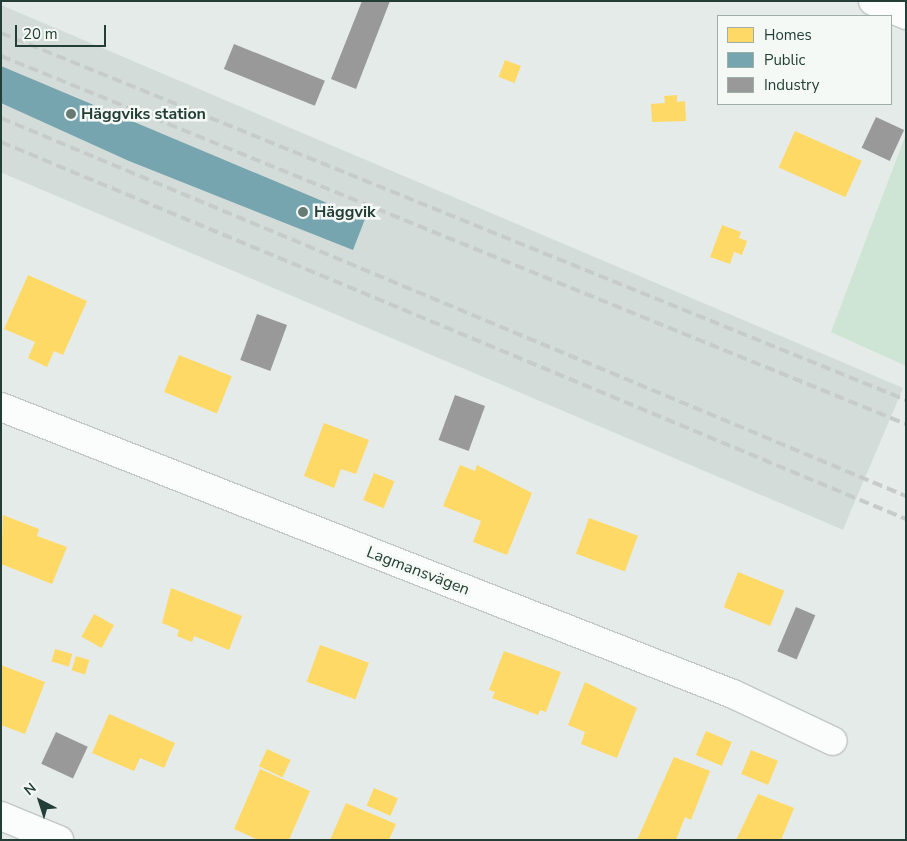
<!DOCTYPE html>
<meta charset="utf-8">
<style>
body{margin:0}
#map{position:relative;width:907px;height:841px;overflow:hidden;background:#e5ebe8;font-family:"Nunito Sans",sans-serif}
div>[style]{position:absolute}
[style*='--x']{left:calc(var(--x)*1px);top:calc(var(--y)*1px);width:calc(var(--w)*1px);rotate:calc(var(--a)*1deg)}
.built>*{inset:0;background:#d3dcd8;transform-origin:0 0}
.green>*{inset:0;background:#cee4d4}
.homes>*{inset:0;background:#ffd966;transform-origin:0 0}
.public>*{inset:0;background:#76a5af}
.industry>*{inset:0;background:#999;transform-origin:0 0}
.roads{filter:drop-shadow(1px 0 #c2c8c5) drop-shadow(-1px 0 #c2c8c5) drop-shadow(0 1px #c2c8c5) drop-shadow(0 -1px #c2c8c5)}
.minor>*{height:28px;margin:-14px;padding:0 14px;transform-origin:14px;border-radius:14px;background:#fbfcfc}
.rail>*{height:4px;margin-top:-2px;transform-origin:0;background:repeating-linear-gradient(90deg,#c7ccca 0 10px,transparent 0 15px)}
.dots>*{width:14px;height:14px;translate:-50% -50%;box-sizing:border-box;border:2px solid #f4f9f6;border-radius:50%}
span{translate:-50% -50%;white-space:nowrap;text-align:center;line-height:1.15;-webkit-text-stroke:5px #f4f9f6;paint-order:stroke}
.poi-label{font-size:16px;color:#233e36;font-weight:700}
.left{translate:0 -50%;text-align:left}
.street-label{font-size:16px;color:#233e36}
.frame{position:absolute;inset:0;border:2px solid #233e36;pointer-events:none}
.legend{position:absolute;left:717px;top:15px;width:175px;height:90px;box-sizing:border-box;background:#f4f9f6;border:1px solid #a0aea9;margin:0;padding:6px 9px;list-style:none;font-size:15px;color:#233e36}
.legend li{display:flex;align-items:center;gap:10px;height:25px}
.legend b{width:25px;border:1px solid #a0aea9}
.north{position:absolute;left:15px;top:776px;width:50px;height:50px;-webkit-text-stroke:4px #f4f9f6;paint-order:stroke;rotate:320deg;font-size:14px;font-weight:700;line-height:20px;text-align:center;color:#233e36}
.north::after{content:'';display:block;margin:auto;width:18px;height:22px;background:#233e36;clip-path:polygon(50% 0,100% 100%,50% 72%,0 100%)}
.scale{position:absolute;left:15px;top:25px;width:91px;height:22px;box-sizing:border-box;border:2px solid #233e36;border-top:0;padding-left:6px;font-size:15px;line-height:18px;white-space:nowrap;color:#233e36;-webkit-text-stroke:4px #f4f9f6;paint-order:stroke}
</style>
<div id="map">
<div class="built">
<div style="left:1px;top:5px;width:980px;height:154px;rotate:23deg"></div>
</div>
<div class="green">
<div style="clip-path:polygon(906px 134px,906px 366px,831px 332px)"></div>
</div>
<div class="homes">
<div style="left:505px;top:60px;width:17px;height:18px;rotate:21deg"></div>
<div style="clip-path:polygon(677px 95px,677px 102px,685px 101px,686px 121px,652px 122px,651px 104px,665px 103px,664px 96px)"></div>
<div style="left:795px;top:131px;width:73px;height:40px;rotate:24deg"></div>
<div style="clip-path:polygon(722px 225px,741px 232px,739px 238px,747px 241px,742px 255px,734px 252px,730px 264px,710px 257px)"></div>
<div style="clip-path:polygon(28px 275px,87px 301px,63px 355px,54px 351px,47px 367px,28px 358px,35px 342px,4px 329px)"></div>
<div style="left:179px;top:355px;width:57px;height:40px;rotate:22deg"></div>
<div style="clip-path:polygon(324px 423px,369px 440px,356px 474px,341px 469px,334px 488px,304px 476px)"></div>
<div style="clip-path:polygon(460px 465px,475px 471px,477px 465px,532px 493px,507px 555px,473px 542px,481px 521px,443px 506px)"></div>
<div style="left:374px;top:473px;width:22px;height:29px;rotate:22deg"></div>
<div style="clip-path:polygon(3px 515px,39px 529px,37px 536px,67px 547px,52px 584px,1px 564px)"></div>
<div style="left:589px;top:518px;width:52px;height:38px;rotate:20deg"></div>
<div style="left:738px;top:572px;width:50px;height:38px;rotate:22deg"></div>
<div style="clip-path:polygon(171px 588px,242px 616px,229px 650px,194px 636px,192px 642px,177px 636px,179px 630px,162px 623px)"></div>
<div style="left:94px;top:614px;width:23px;height:26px;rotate:29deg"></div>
<div style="left:320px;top:645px;width:52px;height:39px;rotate:20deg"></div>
<div style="left:55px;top:649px;width:18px;height:13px;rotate:16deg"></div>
<div style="clip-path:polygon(504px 651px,561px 672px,546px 712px,540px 710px,538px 715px,492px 698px,495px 692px,489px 690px)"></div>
<div style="left:76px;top:656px;width:14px;height:15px;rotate:17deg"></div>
<div style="clip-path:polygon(1px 665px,45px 682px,25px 734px,1px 725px)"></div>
<div style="clip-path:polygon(585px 682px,637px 708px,617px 758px,581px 744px,585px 732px,568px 725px)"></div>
<div style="clip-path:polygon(109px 714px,175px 743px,164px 768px,140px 758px,134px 771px,92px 753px)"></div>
<div style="left:706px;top:731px;width:28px;height:26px;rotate:23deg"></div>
<div style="left:267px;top:749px;width:26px;height:19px;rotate:25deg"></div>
<div style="left:751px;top:750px;width:29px;height:26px;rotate:22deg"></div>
<div style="clip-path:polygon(674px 757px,710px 771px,691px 820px,685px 817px,676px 840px,637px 840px)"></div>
<div style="clip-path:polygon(260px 769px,310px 791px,289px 840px,258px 840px,234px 829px)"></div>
<div style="left:374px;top:788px;width:26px;height:19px;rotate:23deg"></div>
<div style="clip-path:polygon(758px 794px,794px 808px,781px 840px,736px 840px)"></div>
<div style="clip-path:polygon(346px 803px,396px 824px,389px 840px,330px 840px)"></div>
</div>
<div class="public">
<div style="clip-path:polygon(1px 66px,365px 219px,353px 250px,129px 161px,1px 103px)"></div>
</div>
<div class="industry">
<div style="clip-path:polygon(362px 1px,390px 1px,356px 89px,331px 79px)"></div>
<div style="left:234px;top:44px;width:98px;height:27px;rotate:22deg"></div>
<div style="left:876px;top:117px;width:31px;height:34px;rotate:25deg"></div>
<div style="left:257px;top:314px;width:32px;height:49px;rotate:20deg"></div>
<div style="left:455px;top:395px;width:32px;height:48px;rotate:20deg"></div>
<div style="left:796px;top:607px;width:21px;height:48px;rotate:23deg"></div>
<div style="left:56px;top:732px;width:35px;height:35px;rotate:25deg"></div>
</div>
<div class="roads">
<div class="minor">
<div style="--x:873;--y:1;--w:36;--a:23"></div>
<div style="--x:1;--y:407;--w:786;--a:21.41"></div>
<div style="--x:733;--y:694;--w:110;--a:25.2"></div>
<div style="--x:1;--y:816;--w:63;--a:22.5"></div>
</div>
</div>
<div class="rail">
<div style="--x:1;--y:33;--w:977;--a:22.07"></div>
<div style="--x:1;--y:56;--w:977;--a:22.13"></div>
<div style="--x:1;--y:118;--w:981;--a:22.67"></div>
<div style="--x:1;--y:142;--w:980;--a:22.62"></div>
</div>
<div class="dots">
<div style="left:71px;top:114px;background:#677b74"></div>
<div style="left:303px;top:212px;background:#677b74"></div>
</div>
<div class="poi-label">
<span class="left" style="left:81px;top:114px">Häggviks station</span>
<span class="left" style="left:314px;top:212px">Häggvik</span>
</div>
<div class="street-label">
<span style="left:418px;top:571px;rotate:21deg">Lagmansvägen</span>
</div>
<div class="frame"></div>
<ul class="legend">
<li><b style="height:14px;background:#ffd966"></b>Homes</li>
<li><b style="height:14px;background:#76a5af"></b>Public</li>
<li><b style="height:14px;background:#999"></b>Industry</li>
</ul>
<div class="north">N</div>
<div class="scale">20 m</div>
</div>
